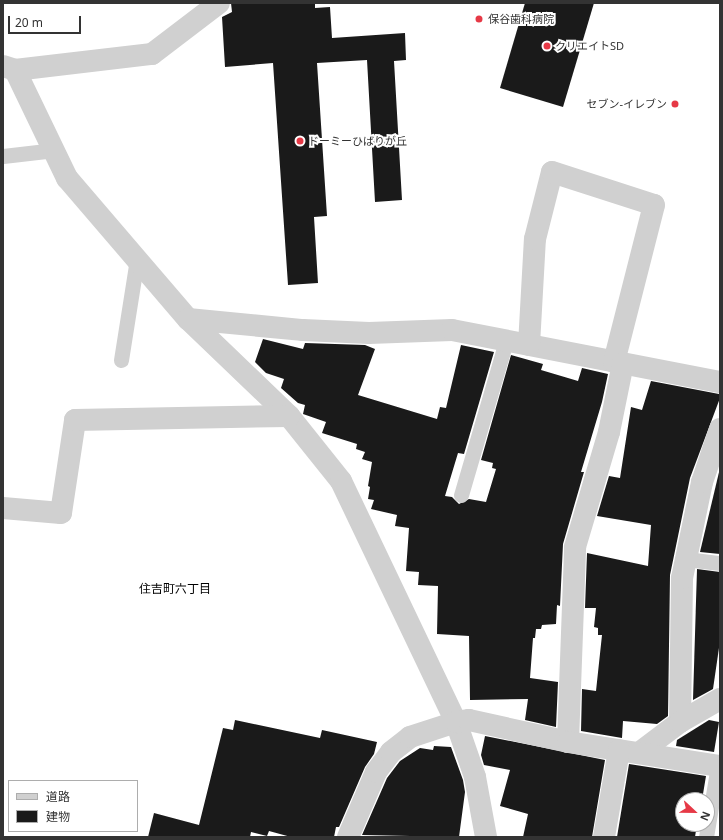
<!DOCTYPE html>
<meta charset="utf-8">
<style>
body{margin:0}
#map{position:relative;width:723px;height:840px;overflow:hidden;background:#fff;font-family:"Noto Sans","Noto Sans JP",sans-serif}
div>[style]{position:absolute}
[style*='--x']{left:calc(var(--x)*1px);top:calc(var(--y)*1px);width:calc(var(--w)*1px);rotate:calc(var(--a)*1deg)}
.building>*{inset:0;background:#1a1a1a}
.service>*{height:15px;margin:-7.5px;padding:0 7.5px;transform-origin:7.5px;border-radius:7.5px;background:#d0d0d0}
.minor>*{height:22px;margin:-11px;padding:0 11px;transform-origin:11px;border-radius:11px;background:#d0d0d0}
.dots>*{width:11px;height:11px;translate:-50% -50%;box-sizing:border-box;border:2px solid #fff;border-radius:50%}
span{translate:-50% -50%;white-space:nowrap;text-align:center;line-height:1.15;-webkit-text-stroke:4px #fff;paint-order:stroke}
.poi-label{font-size:11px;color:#333}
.left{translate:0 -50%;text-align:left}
.right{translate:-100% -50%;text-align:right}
.neighbourhood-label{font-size:12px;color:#000}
.frame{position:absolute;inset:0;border:4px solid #333;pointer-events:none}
.legend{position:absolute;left:8px;top:780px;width:130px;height:52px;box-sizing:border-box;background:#fff;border:1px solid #adadad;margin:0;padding:5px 7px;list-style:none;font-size:12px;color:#333}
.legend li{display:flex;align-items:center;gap:8px;height:20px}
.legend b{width:20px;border:1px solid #adadad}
.north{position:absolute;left:675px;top:792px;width:40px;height:40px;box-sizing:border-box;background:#fff;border:1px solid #adadad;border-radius:50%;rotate:112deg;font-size:11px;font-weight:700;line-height:16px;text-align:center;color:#333}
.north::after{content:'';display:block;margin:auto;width:14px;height:18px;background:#e63946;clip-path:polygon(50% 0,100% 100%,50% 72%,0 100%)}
.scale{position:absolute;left:8px;top:16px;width:73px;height:18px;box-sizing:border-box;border:2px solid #333;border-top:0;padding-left:5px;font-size:12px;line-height:14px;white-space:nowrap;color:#333;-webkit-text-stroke:3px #fff;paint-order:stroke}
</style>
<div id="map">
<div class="building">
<div style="clip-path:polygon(231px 3px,315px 3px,315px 8px,330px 7px,332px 38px,405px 33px,406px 60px,394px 61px,402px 200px,375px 202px,367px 60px,317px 63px,327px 216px,314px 217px,318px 283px,288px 285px,273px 63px,225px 67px,222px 17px,232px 12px)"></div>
<div style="clip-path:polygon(525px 3px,594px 3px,563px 107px,500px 88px)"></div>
<div style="clip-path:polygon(263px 339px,303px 349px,305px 343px,365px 345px,375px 349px,358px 395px,437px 419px,440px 407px,446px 408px,461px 345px,494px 352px,464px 454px,458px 453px,445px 496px,452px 497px,459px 504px,469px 499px,486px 502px,496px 469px,492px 468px,493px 463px,481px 460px,511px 355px,543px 364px,541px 370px,578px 381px,582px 368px,608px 374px,602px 402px,581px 472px,584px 472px,563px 544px,560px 606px,557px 605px,556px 624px,542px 625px,541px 629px,536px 629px,535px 638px,533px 638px,530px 678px,558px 682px,556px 727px,525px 720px,528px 699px,470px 700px,469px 636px,437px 634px,438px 586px,418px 585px,419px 572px,406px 571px,409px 528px,395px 526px,397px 515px,371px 509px,374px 500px,368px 499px,370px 487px,368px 486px,372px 462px,362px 459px,365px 452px,356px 449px,357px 444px,322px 433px,326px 422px,303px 414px,305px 405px,298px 403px,281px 388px,284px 379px,266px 373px,255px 362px)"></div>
<div style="clip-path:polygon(651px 381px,719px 394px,720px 398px,690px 478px,670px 575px,668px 716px,657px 724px,623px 721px,622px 738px,581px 731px,582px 689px,596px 691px,602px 635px,598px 635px,598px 628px,594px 627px,596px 608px,585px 608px,587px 553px,648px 566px,651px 525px,597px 516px,609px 476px,620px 478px,631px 407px,642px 410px)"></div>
<div style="clip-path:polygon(720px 468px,720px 554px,700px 552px)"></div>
<div style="clip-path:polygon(697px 569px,720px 572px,720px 641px,713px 689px,693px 700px)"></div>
<div style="clip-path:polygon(235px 720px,320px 738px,322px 730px,377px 742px,374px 754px,365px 767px,339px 827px,336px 827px,334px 837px,291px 837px,269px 831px,267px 836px,251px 832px,250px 837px,148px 837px,154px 813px,199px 825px,223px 728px,233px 730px)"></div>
<div style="clip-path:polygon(709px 720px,719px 722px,714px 752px,676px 746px,677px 740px)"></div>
<div style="clip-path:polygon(485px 736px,605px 760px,592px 837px,523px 837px,528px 814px,500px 806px,510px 770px,484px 765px,481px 755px)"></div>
<div style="clip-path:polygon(434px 746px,451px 747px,463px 780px,465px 792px,459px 837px,362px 835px,387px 778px,400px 761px,420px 748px,433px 750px)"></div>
<div style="clip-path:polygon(629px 764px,706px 776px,702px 800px,683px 800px,683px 824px,697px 824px,695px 837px,617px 837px)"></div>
</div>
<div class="service">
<div style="--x:3;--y:156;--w:52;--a:-6.6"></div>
<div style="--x:121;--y:360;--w:102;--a:-81"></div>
<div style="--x:461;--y:495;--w:160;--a:-73.7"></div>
<div style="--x:686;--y:559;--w:34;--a:7"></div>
<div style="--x:706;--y:837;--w:73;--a:-80.5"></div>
</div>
<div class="minor">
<div style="--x:3;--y:66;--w:13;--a:18"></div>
<div style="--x:15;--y:70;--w:120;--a:64.3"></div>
<div style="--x:67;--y:178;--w:186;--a:49.4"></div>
<div style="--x:188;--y:319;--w:140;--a:43.8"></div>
<div style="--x:289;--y:416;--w:83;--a:51.3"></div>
<div style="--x:341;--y:481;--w:267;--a:64.5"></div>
<div style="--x:456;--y:722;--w:58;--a:70.9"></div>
<div style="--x:475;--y:777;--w:61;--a:79.6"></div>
<div style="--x:15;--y:70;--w:138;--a:-6.7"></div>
<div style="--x:152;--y:54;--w:84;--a:-37.3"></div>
<div style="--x:188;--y:319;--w:116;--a:5.5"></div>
<div style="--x:303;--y:330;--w:66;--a:2.6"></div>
<div style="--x:369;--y:333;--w:83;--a:-2.1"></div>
<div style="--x:452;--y:330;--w:273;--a:11"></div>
<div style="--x:529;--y:345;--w:106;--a:-86.8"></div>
<div style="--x:535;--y:239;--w:69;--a:-75.8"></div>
<div style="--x:552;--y:172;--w:107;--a:17.9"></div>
<div style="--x:654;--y:205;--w:162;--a:104.3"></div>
<div style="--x:3;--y:508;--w:58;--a:4.9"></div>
<div style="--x:61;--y:513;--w:94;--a:-81.4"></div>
<div style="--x:75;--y:420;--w:214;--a:-1.1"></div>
<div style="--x:680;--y:722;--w:144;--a:-89.2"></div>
<div style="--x:682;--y:578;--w:98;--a:-78.2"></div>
<div style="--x:702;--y:482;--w:56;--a:-71.2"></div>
<div style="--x:568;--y:742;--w:195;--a:-87.9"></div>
<div style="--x:575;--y:547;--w:120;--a:-73.5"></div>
<div style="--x:609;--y:432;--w:70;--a:-78.5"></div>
<div style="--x:639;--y:753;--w:51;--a:-37.1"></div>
<div style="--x:680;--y:722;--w:46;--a:-29.9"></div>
<div style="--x:348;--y:837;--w:71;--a:-66.7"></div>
<div style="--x:376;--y:772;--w:25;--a:-53"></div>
<div style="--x:391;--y:752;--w:24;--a:-38"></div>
<div style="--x:410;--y:737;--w:48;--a:-18.1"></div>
<div style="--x:456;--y:722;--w:13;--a:-9"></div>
<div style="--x:469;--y:720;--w:101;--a:12.5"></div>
<div style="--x:568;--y:742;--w:154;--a:9"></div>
<div style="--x:604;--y:837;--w:88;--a:-80.2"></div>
</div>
<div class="dots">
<div style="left:479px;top:19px;background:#e63946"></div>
<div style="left:547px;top:46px;background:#e63946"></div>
<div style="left:675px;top:104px;background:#e63946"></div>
<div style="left:300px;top:141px;background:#e63946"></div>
</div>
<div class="poi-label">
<span class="left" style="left:488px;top:19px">保谷歯科病院</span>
<span class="left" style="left:555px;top:46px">クリエイトSD</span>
<span class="right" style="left:667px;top:104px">セブン-イレブン</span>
<span class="left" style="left:308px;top:141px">ドーミーひばりが丘</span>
</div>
<div class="neighbourhood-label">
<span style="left:175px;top:589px">住吉町六丁目</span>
</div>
<div class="frame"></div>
<ul class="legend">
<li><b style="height:5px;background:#d0d0d0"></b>道路</li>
<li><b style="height:11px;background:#1a1a1a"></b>建物</li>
</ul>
<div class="north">N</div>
<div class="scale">20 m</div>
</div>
